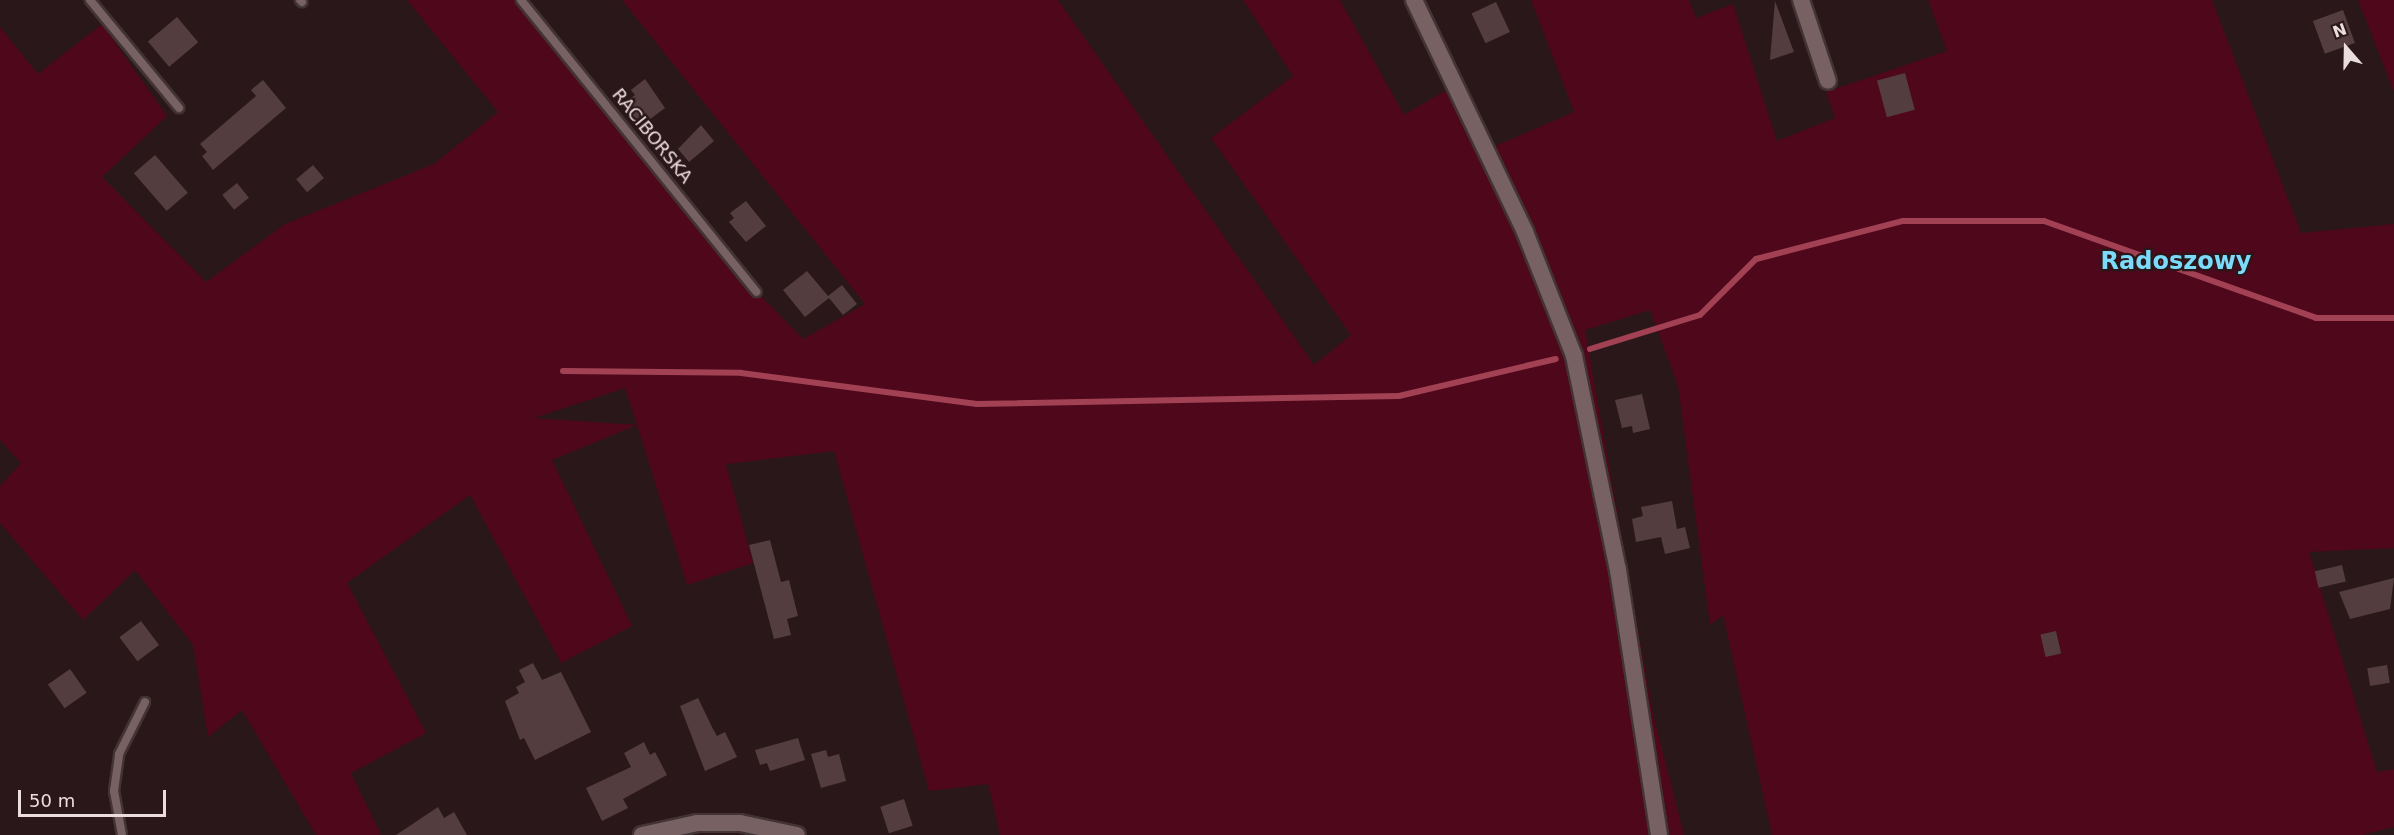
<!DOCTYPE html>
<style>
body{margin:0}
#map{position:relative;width:2394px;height:835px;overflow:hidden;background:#2a171a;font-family:"DejaVu Sans",sans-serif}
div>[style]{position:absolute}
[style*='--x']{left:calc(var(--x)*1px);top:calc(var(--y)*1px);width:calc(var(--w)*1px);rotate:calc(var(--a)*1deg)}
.green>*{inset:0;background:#4e071b}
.stream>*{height:6px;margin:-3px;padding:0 3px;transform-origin:3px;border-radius:3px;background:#a24153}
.building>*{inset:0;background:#533d3f;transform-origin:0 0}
.roads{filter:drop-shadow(2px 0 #423335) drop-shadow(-2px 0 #423335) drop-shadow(0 2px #423335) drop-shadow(0 -2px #423335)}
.service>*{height:8px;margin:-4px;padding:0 4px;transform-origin:4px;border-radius:4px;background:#786163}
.minor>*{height:16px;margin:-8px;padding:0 8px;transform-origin:8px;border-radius:8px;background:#786163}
span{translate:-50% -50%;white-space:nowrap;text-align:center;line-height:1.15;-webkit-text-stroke:4.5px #2a171a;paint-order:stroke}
.street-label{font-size:18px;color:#ebddde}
.district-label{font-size:24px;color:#7cdbfa;font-weight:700}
.north{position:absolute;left:2316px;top:18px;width:60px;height:60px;-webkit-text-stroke:4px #2a171a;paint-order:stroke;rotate:340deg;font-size:16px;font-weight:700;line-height:24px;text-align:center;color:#ebddde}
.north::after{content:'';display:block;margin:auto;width:21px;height:27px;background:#ebddde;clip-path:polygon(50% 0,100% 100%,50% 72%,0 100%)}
.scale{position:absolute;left:18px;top:790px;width:148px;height:27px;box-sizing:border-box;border:3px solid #ebddde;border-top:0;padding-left:8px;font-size:18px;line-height:21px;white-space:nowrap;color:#ebddde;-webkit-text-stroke:4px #2a171a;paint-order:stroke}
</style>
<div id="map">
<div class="green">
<div style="clip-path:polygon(evenodd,407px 0,521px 0,757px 292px,803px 339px,865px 304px,622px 0,1058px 0,1314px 365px,1351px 335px,1211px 138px,1293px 76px,1243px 0,1340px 0,1404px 115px,1455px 85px,1486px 150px,1574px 112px,1531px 0,1689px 0,1696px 18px,1733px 4px,1777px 141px,1835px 118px,1826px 92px,1947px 51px,1928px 0,2212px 0,2301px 233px,2394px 224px,2394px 548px,2309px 552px,2377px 772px,2394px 769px,2394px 827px,2362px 835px,1772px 835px,1723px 615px,1710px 625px,1678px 386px,1650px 310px,1585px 330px,1653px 714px,1684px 835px,1000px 835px,988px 784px,929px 791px,834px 451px,726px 464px,753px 563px,687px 585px,637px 425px,552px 460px,632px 626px,561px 663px,470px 495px,347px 583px,426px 733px,351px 773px,381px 835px,316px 835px,242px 710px,208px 737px,193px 645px,135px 570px,83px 620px,0 523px,0 486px,21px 463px,0 440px,0 27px,38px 74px,102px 24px,167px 116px,102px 177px,206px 282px,285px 224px,434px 164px,498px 112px,407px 0,625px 388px,637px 425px,534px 418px,625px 388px)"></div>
<div style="clip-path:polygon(2358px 0,2394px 0,2394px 92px)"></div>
</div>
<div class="stream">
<div style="--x:1590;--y:349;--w:115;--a:-17.2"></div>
<div style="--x:1700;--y:315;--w:79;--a:-45"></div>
<div style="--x:1756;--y:259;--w:152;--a:-14.5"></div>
<div style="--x:1903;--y:221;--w:141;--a:0"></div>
<div style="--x:2044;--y:221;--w:289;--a:19.6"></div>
<div style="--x:2316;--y:318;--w:78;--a:0"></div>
<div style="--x:563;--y:371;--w:178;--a:0.6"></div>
<div style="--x:741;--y:373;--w:238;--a:7.5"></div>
<div style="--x:977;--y:404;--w:422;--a:-1.1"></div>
<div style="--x:1399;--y:396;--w:161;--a:-13.3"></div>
</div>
<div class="building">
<div style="clip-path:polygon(1775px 1px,1794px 52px,1770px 60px)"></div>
<div style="left:1496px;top:2px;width:33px;height:27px;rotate:65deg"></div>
<div style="left:2343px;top:10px;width:35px;height:32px;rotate:70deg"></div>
<div style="left:177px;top:17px;width:33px;height:38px;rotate:50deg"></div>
<div style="left:1905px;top:73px;width:38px;height:29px;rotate:75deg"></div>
<div style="clip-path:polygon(645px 79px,665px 108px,641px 126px,624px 103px,635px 95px,631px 90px)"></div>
<div style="clip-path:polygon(263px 80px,286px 108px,213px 170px,202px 156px,207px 152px,200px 144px,256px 96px,251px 90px)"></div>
<div style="clip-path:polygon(701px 125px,714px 141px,689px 162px,678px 149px)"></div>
<div style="left:155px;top:155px;width:50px;height:28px;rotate:49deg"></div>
<div style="left:313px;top:165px;width:17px;height:22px;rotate:50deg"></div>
<div style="left:237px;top:183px;width:19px;height:19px;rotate:51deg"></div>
<div style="clip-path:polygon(746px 201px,766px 226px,746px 242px,729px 222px,734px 218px,730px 213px)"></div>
<div style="clip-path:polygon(807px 271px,828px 296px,842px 285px,857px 304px,843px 315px,829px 298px,805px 317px,783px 290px)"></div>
<div style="clip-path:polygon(1642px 394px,1650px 429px,1633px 433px,1632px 426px,1622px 428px,1615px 400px)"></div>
<div style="clip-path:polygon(1672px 501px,1677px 529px,1685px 527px,1690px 548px,1665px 554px,1661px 537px,1636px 542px,1632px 519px,1643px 516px,1641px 507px)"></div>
<div style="clip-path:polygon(770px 540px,781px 582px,789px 580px,798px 616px,787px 619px,791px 635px,774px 639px,749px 545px)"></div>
<div style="left:2342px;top:565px;width:17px;height:28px;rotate:77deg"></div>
<div style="clip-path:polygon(2394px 578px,2390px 609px,2350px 619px,2339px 592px)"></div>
<div style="left:141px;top:621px;width:30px;height:27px;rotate:53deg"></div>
<div style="left:2056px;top:631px;width:23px;height:16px;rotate:77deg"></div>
<div style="clip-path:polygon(533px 663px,542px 680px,561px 672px,591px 732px,535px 760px,524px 738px,520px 740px,505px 701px,519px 693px,516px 687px,525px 682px,519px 670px)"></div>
<div style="left:2387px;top:665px;width:18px;height:20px;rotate:81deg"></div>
<div style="left:70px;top:669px;width:29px;height:27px;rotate:55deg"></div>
<div style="clip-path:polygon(698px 698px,713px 729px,717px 736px,725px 732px,737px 757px,705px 771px,680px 706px)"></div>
<div style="clip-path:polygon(798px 738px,805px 760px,770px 771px,767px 763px,760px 765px,755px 750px)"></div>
<div style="clip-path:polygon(644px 742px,650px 755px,655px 752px,667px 775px,623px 799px,628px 808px,602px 821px,586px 788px,631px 767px,624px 753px)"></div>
<div style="clip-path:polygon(826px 750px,828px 757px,839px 754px,846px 781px,821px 788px,811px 754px)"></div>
<div style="left:904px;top:799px;width:28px;height:25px;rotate:72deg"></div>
<div style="clip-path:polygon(438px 807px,444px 818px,454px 812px,467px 835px,396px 835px)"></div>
</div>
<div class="roads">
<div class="service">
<div style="--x:90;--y:0;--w:140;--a:50.5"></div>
<div style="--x:300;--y:0;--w:3;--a:45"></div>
<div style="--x:521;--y:0;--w:375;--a:51.1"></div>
<div style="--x:122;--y:835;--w:45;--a:-100.3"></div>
<div style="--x:114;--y:791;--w:37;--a:-82"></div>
<div style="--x:119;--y:754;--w:58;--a:-63.4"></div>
</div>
<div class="minor">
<div style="--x:1414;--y:0;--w:257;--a:64.4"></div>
<div style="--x:1525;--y:232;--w:133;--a:68.4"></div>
<div style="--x:1574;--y:356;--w:218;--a:78.4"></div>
<div style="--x:1618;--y:570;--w:268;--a:81.2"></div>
<div style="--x:1801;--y:0;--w:85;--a:71.6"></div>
<div style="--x:642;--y:835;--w:56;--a:-12.3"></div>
<div style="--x:697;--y:823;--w:43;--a:0"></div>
<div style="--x:740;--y:823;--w:58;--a:11.9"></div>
</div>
</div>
<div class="street-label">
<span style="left:652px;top:136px;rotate:51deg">RACIBORSKA</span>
</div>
<div class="district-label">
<span style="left:2176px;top:262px">Radoszowy</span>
</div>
<div class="north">N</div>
<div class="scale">50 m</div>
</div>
